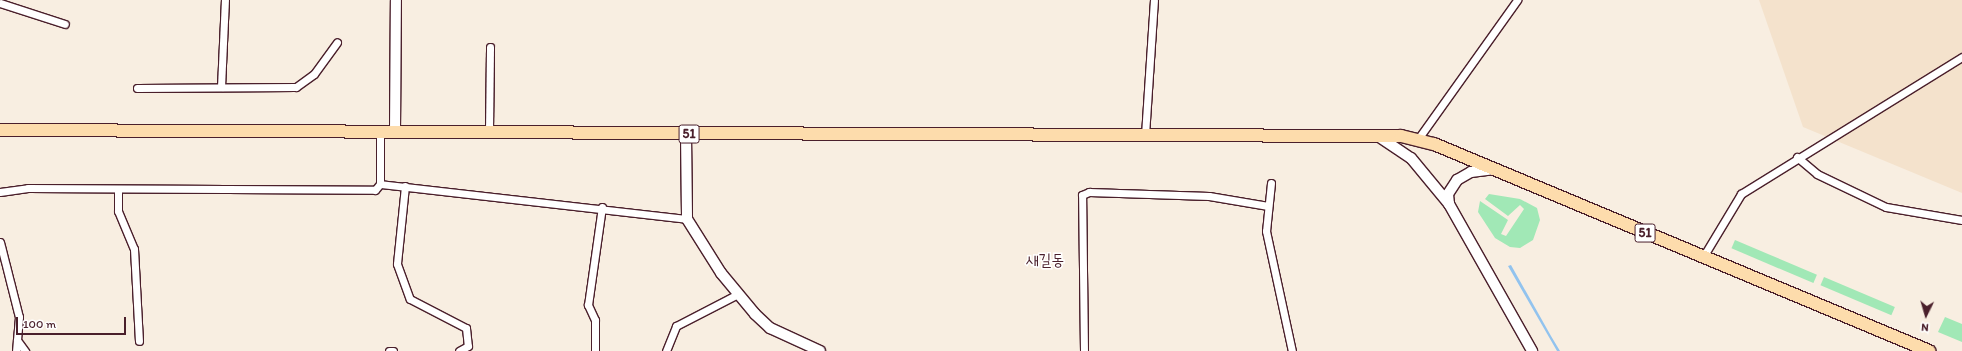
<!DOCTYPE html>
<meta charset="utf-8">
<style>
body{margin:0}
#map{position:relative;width:1962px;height:351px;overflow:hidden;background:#f8eee1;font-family:Itim,"Poor Story",sans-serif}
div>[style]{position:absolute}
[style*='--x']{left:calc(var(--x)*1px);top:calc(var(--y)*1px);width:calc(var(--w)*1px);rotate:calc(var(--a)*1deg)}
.built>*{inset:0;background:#f4e2cc}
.green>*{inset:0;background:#a1e8b6;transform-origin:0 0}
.water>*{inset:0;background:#92c3ee}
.roads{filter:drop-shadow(1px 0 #4a1f2b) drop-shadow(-1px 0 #4a1f2b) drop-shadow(0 1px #4a1f2b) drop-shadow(0 -1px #4a1f2b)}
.street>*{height:7px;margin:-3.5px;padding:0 3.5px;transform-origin:3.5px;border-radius:3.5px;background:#fff}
.secondary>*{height:10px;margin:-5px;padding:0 5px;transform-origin:5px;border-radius:5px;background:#fff}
.primary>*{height:12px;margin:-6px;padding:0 6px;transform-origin:6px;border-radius:6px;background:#fddcac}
span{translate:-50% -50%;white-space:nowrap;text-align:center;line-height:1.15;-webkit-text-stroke:3px #fff;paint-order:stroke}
.shield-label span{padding:1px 3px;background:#fff;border:1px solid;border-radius:3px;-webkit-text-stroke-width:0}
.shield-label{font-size:13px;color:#4a1f2b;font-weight:700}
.quarter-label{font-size:16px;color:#4a1f2b}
.north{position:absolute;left:1906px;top:295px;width:40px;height:40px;-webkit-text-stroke:3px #fff;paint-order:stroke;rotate:185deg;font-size:11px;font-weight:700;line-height:16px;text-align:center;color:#4a1f2b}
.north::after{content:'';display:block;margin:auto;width:14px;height:18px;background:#4a1f2b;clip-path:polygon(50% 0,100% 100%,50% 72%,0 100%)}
.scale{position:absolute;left:16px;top:317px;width:110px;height:18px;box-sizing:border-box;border:2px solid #4a1f2b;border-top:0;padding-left:5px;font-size:12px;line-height:14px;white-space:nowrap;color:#4a1f2b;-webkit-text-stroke:3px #fff;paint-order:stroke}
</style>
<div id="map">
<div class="built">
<div style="clip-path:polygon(1759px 0,1962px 0,1962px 193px,1803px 127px)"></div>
</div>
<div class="green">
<div style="clip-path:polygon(1489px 194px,1520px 199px,1537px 208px,1540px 220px,1533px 240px,1520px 248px,1510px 247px,1495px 238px,1478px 212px,1480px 201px,1508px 220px,1501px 234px,1506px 236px,1524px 209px,1520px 205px,1508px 216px,1485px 199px)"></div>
<div style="left:1735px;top:240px;width:89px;height:9px;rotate:23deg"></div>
<div style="left:1824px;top:277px;width:77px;height:9px;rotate:23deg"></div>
<div style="clip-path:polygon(1945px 317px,1962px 324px,1962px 342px,1938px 332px)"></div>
</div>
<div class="water">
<div style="clip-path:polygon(1511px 265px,1551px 336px,1560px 351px,1557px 351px,1508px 266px)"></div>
</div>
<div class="roads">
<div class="street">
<div style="--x:0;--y:3;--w:68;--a:17.9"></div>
<div style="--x:221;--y:87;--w:87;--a:-87.4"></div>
<div style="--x:137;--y:88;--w:159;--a:-0.4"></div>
<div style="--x:296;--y:87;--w:22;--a:-36"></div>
<div style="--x:314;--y:74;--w:39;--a:-54"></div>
<div style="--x:380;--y:131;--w:53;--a:90"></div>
<div style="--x:380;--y:184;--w:309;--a:6.5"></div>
<div style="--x:489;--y:131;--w:84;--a:-89.3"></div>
<div style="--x:1145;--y:135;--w:135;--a:-86.2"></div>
<div style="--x:1418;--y:139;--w:171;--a:-54.5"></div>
<div style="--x:1797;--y:157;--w:26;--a:40"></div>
<div style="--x:1817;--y:174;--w:76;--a:25.6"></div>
<div style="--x:1886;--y:207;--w:77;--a:9.7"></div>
<div style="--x:1271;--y:183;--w:48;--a:95.9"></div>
<div style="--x:1266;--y:231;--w:123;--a:77.8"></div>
<div style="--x:405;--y:186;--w:78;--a:95.9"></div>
<div style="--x:397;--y:264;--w:37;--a:70"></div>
<div style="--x:410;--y:299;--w:63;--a:27.4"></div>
<div style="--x:466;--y:328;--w:18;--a:84"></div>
<div style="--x:468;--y:346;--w:10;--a:151"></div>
<div style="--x:118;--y:190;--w:21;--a:90"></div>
<div style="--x:118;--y:211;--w:41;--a:67.2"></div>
<div style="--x:134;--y:249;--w:92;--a:86.9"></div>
<div style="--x:0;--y:192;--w:28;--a:-8"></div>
<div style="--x:28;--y:188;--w:347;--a:0.3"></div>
<div style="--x:375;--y:190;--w:8;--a:-50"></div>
<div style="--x:0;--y:242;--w:77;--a:75.8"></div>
<div style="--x:19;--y:317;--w:34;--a:95"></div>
<div style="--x:1703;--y:257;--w:74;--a:-58.9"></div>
<div style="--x:1741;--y:194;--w:260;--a:-31.8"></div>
<div style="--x:17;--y:340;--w:14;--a:54"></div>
<div style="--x:389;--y:351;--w:4;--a:0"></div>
<div style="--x:595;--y:351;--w:31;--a:-90"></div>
<div style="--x:595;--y:320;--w:17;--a:-115"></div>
<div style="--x:588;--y:305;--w:99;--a:-81.9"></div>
<div style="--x:666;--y:351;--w:27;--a:-68"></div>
<div style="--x:676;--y:326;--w:70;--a:-27.3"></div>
<div style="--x:1084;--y:351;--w:156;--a:-90.7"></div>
<div style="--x:1082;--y:195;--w:8;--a:-23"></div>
<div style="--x:1089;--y:192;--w:120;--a:1.9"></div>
<div style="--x:1209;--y:196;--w:60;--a:9.6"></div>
</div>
<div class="secondary">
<div style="--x:395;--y:131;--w:131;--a:-89.6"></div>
<div style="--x:686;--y:134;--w:85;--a:89.3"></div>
<div style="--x:687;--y:219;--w:64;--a:57.8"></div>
<div style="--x:721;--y:273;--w:53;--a:50.3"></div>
<div style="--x:755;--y:314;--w:21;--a:43"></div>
<div style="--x:770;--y:328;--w:55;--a:24.7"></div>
<div style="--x:1378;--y:136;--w:40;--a:34"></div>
<div style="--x:1411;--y:158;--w:60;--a:50.4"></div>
<div style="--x:1449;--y:204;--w:169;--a:60.5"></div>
<div style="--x:1449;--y:204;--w:10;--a:-96"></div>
<div style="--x:1448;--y:194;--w:17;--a:-57"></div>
<div style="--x:1457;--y:180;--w:16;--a:-30"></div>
<div style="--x:1471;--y:172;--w:24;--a:-7"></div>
</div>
<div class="primary">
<div style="--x:0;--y:130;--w:1401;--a:0.25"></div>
<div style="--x:1401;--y:136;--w:34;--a:14"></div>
<div style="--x:1434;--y:144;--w:537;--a:22.69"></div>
</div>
</div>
<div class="shield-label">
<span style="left:689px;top:134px">51</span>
<span style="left:1645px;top:233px">51</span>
</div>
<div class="quarter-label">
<span style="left:1045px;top:260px">새길동</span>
</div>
<div class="north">N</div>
<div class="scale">100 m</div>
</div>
